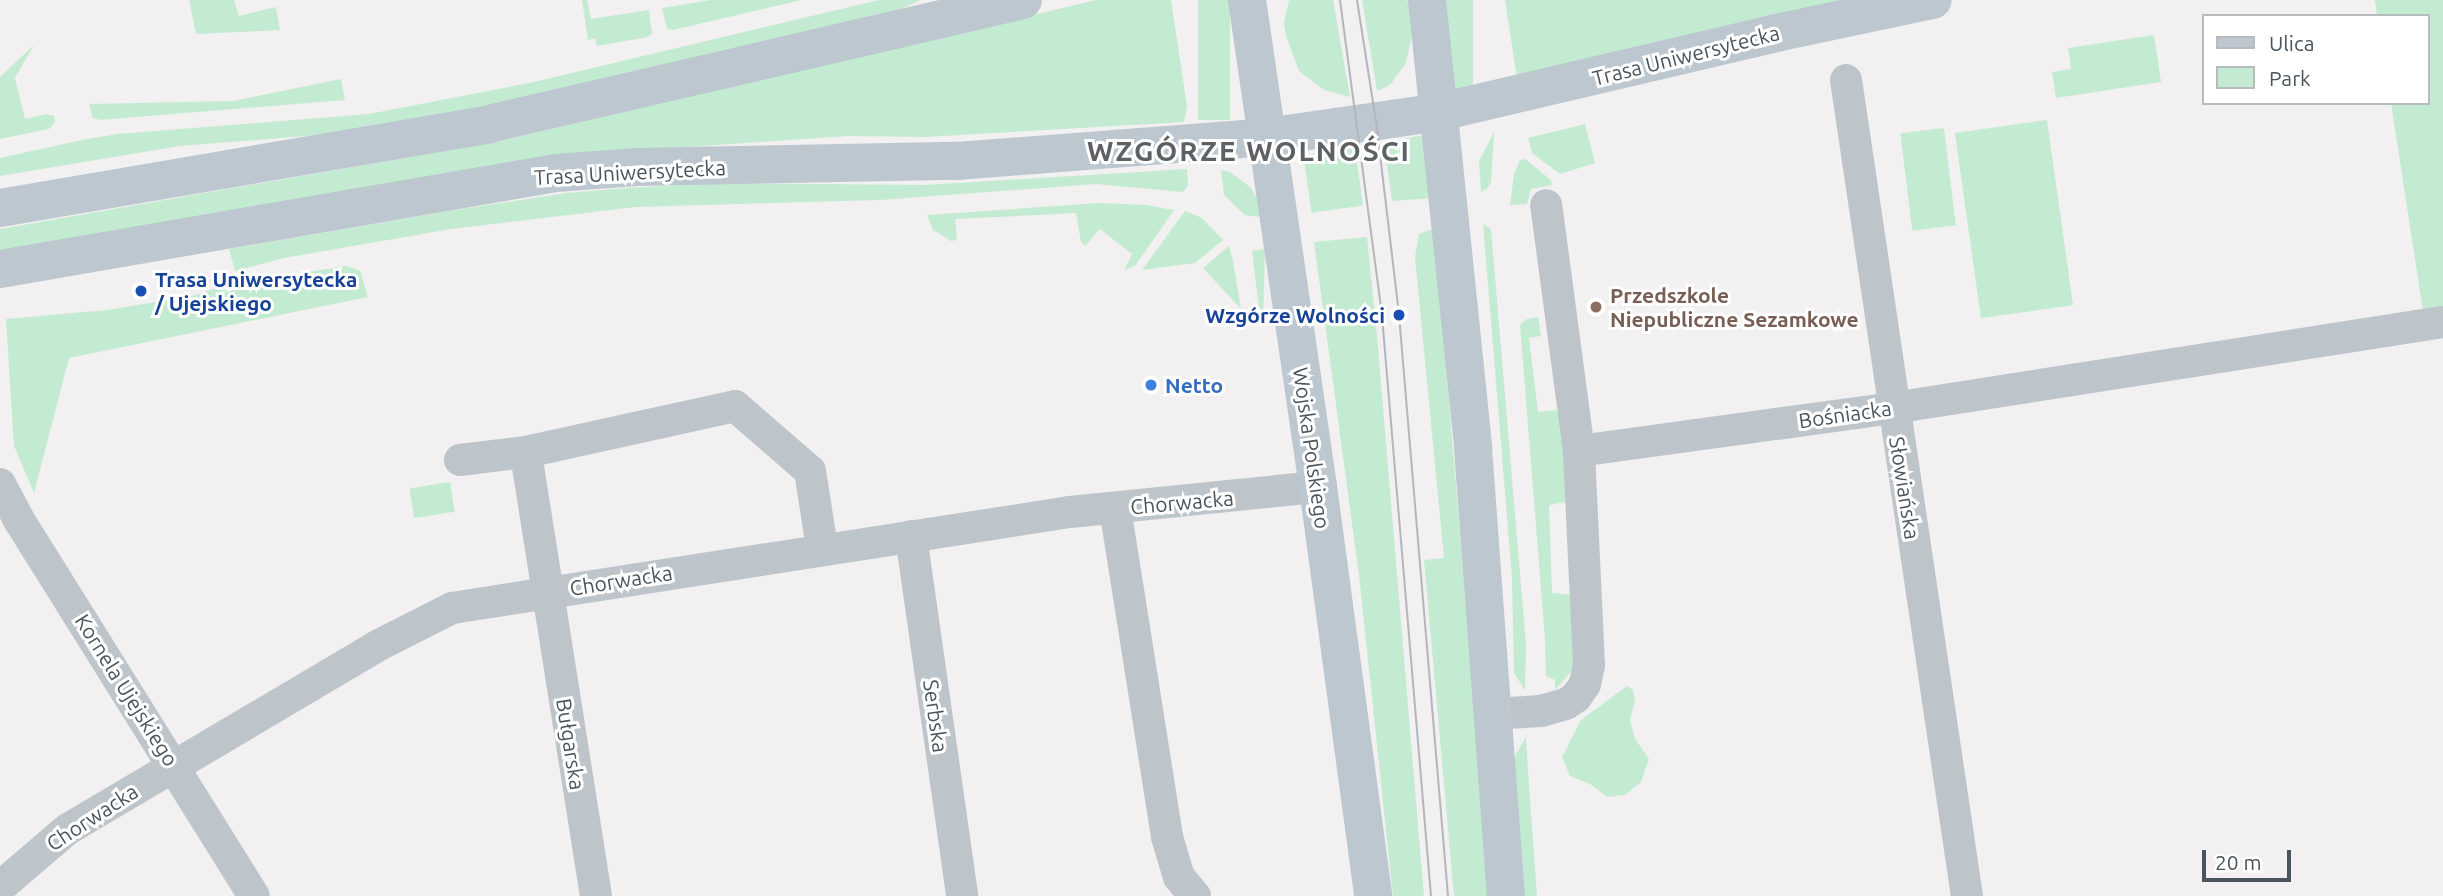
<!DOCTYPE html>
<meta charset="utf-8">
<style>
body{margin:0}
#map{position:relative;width:2443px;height:896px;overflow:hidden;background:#f2f0f0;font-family:Ubuntu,sans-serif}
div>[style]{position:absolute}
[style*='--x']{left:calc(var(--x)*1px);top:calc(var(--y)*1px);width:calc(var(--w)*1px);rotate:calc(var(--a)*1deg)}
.green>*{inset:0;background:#c3ebd1;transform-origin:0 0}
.street>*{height:32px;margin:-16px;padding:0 16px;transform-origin:16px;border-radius:16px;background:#bdc5cb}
.secondary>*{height:38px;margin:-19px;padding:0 19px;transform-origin:19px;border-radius:19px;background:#bdc7d0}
.tram>*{height:2px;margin:-1px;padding:0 1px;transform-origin:1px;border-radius:1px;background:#b3b6ba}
.dots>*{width:19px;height:19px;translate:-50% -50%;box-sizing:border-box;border:4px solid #fff;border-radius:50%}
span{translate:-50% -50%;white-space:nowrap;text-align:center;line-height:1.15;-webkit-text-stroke:6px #fff;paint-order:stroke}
.street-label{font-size:21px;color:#4a545c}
.transit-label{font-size:21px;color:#164399;font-weight:700}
.left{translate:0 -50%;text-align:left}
.right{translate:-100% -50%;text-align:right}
.education-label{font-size:21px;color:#785e54;font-weight:700}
.shop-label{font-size:21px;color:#366cbe;font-weight:700}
.district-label{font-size:28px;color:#5d6164;font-weight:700;letter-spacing:2px}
.legend{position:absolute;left:2202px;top:14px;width:228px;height:91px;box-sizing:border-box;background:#fff;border:2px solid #b7bbbe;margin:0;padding:9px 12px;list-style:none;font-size:21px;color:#4a545c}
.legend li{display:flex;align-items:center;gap:14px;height:35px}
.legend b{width:35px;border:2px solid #b7bbbe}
.scale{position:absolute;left:2202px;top:850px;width:89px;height:32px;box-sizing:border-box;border:4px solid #4a545c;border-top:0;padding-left:9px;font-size:21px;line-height:24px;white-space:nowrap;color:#4a545c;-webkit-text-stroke:5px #fff;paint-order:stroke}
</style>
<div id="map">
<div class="green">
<div style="clip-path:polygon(189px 0,234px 0,239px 16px,276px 7px,280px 30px,196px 34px)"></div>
<div style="clip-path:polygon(582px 0,587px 0,591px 19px,649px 10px,652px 33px,648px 37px,597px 46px,595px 38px,588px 40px)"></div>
<div style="clip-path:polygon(711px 0,801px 0,673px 30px,667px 29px,662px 8px)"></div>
<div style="clip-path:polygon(879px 0,921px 0,897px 11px,538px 97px,345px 133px,180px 146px,0 176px,0 158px,82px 140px,118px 134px,369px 114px,534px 82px)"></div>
<div style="clip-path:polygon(1096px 0,1171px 0,1187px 106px,1184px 122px,926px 137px,848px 136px,629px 151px,0 251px,0 229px,501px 141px)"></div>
<div style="left:1198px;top:0;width:32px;height:120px"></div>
<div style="clip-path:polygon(1289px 0,1333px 0,1350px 97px,1324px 90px,1299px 71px,1286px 36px,1284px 23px)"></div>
<div style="clip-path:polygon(1362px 0,1407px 0,1410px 9px,1413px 30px,1406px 63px,1390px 85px,1377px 91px)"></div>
<div style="left:1445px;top:0;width:28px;height:90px"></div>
<div style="clip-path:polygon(1505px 0,1847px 0,1517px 78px)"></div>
<div style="clip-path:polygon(2375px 0,2443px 0,2443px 322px,2423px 311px,2391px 103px,2427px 103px,2427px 16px,2377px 16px)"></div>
<div style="clip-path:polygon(2154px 35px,2161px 82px,2056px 98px,2052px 72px,2071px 69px,2068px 48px)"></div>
<div style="clip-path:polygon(34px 45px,15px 78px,25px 119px,46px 114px,54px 116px,55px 122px,49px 129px,0 139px,0 77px)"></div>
<div style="clip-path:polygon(341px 79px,345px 100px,100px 120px,93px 118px,89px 104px,233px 101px)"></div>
<div style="left:2047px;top:120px;width:187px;height:93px;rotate:82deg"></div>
<div style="clip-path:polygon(1585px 124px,1595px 163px,1560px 174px,1532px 153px,1528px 138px)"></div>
<div style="left:1944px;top:128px;width:98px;height:44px;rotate:83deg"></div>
<div style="clip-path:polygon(1494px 132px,1491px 182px,1488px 188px,1481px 192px,1479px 161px)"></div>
<div style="clip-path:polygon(1428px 134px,1433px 198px,1392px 201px,1384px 143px)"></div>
<div style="left:1355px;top:148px;width:58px;height:52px;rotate:82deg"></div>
<div style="clip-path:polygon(1525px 159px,1551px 180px,1552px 185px,1531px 189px,1527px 204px,1510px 205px,1514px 175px,1520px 160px)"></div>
<div style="clip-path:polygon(1187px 169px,1188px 186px,1183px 192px,1096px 184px,880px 200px,635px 207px,451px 229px,284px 258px,235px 271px,229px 249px,449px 211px,566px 193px,626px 188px,720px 183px,925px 185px)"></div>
<div style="clip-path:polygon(1221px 170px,1230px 172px,1250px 187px,1257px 198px,1261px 217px,1245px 215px,1224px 195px)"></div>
<div style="clip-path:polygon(1099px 203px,1146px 205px,1174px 210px,1135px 266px,1124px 270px,1132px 254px,1100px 229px,1085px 246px,1081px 242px,1076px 213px,955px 219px,957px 240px,951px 241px,933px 230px,927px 215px)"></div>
<div style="clip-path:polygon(1185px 211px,1202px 218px,1223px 240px,1195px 263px,1142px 270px)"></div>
<div style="clip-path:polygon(1483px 224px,1491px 229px,1526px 645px,1525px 690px,1514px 673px,1512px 578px)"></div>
<div style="clip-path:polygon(1435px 228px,1471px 670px,1490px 896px,1454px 896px,1424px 560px,1444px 558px,1415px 257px,1419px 234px)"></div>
<div style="clip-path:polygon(1367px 237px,1377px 335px,1424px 896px,1393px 896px,1359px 575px,1314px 242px)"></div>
<div style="clip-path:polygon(1229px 246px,1233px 261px,1241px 309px,1203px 268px)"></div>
<div style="clip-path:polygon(1265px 249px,1263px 324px,1261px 325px,1252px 251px)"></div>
<div style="clip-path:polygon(347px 266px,360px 271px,368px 297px,69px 358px,34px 493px,14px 446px,6px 319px,107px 310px,192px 296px,222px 286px,227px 292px,281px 276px)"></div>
<div style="clip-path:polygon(1538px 317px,1541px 336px,1529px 338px,1538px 412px,1556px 410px,1562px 416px,1566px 502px,1549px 505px,1552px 593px,1572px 595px,1575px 667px,1555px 690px,1555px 680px,1546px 676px,1545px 639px,1520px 325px,1527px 319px)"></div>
<div style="left:450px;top:482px;width:30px;height:41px;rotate:81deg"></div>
<div style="clip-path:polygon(1627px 686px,1633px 690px,1635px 700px,1630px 720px,1635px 739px,1649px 759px,1641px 782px,1625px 795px,1607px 797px,1590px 784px,1570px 776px,1562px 757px,1581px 720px)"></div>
<div style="clip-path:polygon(1526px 737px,1528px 771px,1537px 896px,1522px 896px,1515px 805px,1515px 756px)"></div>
</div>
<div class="street">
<div style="--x:1846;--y:80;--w:825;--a:81.57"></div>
<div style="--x:1579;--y:451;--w:317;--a:-7.8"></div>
<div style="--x:1893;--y:408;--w:557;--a:-8.89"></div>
<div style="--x:460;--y:460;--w:66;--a:-6.9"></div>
<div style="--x:0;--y:484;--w:41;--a:62.2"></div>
<div style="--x:19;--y:520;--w:443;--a:58"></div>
<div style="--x:1115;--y:508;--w:333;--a:81"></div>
<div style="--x:1167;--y:837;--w:42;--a:73.3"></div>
<div style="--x:1179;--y:877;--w:25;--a:50"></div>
<div style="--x:911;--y:536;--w:364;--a:81.9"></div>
<div style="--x:1492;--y:714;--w:49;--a:-3.5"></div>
<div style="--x:1541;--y:711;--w:26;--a:-16"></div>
<div style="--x:1566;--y:704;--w:12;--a:-35"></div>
<div style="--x:1576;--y:697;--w:16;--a:-55"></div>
<div style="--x:1585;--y:684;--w:19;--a:-78"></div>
<div style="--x:1589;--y:665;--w:214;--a:-92.7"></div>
<div style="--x:1579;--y:451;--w:248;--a:-97.6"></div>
<div style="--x:0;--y:887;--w:89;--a:-40.5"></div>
<div style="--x:68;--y:829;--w:361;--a:-30.6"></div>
<div style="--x:379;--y:645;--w:82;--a:-26.9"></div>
<div style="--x:452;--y:608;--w:625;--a:-8.83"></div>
<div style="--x:1070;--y:512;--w:249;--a:-5.8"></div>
<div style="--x:596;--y:896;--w:449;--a:-99"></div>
<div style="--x:526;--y:452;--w:214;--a:-12.4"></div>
<div style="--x:735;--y:406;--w:99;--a:40.9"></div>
<div style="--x:810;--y:471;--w:78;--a:81.1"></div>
</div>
<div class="secondary">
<div style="--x:1247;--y:0;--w:492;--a:81.7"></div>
<div style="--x:1318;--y:487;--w:413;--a:82.3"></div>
<div style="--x:1427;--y:0;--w:450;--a:84.1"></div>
<div style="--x:1473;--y:448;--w:449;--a:85.8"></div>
<div style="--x:0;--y:208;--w:496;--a:-9.7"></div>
<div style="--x:489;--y:124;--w:548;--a:-13.07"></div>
<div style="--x:0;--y:269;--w:564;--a:-9.8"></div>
<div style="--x:556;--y:173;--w:81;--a:-4.2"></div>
<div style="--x:637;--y:167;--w:320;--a:-1.1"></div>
<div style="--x:957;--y:161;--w:311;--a:-4.4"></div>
<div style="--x:1267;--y:137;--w:175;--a:-8.2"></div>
<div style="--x:1440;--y:112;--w:345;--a:-13.2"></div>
<div style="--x:1776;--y:33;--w:160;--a:-11.9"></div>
</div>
<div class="tram">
<div style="--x:1340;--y:0;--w:319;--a:82.4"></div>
<div style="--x:1382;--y:316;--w:582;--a:85.17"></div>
<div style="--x:1357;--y:0;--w:122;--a:81.1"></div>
<div style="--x:1376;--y:121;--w:195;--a:83.2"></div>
<div style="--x:1399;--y:315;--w:583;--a:85.18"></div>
</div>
<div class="dots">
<div style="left:141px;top:291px;background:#1a4fb4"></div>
<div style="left:1596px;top:307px;background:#8d6e63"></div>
<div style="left:1399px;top:315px;background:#1a4fb4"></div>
<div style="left:1151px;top:385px;background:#3f7fe0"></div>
</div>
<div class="street-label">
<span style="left:1686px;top:55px;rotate:-14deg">Trasa Uniwersytecka</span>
<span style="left:630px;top:172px;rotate:-3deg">Trasa Uniwersytecka</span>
<span style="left:1845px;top:414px;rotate:-8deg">Bośniacka</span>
<span style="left:1312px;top:448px;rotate:82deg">Wojska Polskiego</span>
<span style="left:1905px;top:488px;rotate:81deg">Słowiańska</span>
<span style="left:1182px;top:502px;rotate:-5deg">Chorwacka</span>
<span style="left:621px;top:580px;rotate:-9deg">Chorwacka</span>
<span style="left:127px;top:690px;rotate:58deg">Kornela Ujejskiego</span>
<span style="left:936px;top:716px;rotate:82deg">Serbska</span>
<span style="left:571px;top:744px;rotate:81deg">Bułgarska</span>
<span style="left:92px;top:817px;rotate:-33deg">Chorwacka</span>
</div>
<div class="transit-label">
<span class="left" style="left:155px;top:291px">Trasa Uniwersytecka<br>/ Ujejskiego</span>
<span class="right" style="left:1385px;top:315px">Wzgórze Wolności</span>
</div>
<div class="education-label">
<span class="left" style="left:1610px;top:307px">Przedszkole<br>Niepubliczne Sezamkowe</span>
</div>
<div class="shop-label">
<span class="left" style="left:1165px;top:385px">Netto</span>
</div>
<div class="district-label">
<span style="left:1249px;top:151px">WZGÓRZE WOLNOŚCI</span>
</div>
<ul class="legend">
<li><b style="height:9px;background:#bdc7d0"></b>Ulica</li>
<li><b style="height:19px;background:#c3ebd1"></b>Park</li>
</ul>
<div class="scale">20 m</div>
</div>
